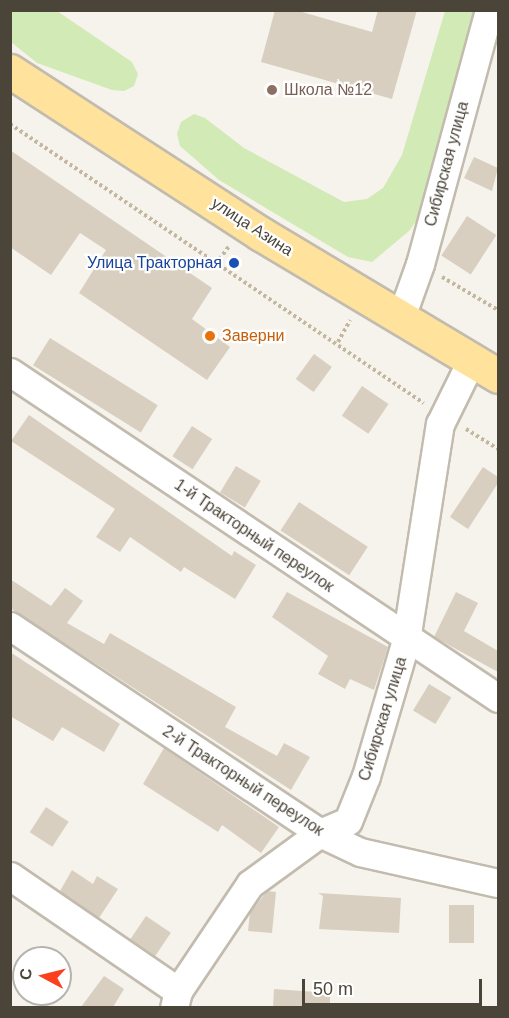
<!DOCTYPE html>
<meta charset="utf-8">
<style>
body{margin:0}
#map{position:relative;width:509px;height:1018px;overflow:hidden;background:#f6f3ec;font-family:Helvetica,sans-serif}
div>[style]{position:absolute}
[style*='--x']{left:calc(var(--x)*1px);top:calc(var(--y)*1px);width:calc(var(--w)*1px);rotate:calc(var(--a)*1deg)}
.green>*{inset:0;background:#d2eab5}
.building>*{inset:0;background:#d8cfc1;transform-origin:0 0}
.path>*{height:4px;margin-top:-2px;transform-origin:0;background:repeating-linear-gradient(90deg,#c4b79f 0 3px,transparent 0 6px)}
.roads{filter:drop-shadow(2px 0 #c2bbae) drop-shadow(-2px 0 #c2bbae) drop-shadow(0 2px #c2bbae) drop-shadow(0 -2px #c2bbae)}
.street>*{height:27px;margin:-13.5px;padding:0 13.5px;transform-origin:13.5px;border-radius:13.5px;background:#fff}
.primary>*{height:33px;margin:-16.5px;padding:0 16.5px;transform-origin:16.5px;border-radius:16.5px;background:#ffe39c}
.dots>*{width:16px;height:16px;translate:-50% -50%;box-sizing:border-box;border:3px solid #fff;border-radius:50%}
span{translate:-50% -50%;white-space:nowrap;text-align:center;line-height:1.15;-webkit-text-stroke:4.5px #fff;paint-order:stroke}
.education-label{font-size:16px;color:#785e54}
.left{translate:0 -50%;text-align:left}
.street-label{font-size:16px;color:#4b4439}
.transit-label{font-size:16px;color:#164399}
.right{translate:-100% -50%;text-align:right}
.food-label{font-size:16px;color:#c56008}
.frame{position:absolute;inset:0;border:12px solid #4b4439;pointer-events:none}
.north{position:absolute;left:12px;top:946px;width:60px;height:60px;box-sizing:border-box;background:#fff;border:2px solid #b7b4b0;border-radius:50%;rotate:277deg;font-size:16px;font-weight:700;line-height:24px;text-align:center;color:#4b4439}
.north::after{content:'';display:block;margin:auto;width:21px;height:27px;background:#fc3f1d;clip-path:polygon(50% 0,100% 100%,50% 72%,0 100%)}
.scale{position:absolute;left:302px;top:979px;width:180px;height:27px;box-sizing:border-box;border:3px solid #4b4439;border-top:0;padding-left:8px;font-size:18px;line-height:21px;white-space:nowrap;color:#4b4439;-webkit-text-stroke:4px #fff;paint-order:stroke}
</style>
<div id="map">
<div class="green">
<div style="clip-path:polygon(10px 11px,57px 11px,132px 62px,138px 74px,134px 86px,124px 91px,112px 90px,37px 63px,11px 42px)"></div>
<div style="clip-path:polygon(445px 11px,484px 11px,442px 128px,424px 210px,409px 231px,372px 262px,348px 257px,219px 180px,180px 146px,177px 134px,181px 122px,194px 114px,205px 118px,244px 148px,344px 202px,367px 199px,383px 188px,402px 155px)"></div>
</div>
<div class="building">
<div style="clip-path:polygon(275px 10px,295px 10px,372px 32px,378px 10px,417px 10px,392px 99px,261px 62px)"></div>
<div style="clip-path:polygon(10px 150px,212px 288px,192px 319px,230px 347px,207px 380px,79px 293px,106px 250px,80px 233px,51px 275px,10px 247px)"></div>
<div style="clip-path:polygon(474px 157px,498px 168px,492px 191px,464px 178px)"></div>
<div style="left:467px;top:216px;width:35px;height:47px;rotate:33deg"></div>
<div style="left:50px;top:338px;width:127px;height:32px;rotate:32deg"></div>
<div style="left:314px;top:354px;width:22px;height:31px;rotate:36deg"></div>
<div style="left:362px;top:386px;width:32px;height:36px;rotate:34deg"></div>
<div style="clip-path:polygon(29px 415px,232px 556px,234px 551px,256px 565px,235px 599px,184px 567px,181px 572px,130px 537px,120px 552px,96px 537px,115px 509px,11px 441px)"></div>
<div style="left:192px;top:426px;width:24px;height:36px;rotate:33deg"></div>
<div style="left:236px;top:466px;width:29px;height:31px;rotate:31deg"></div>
<div style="clip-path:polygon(483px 467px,498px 477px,498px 483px,468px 529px,450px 517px)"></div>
<div style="left:299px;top:502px;width:82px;height:34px;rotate:33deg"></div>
<div style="clip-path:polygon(10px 579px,51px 606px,65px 588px,83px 601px,67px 623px,104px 644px,110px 633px,236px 707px,225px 727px,277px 756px,284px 743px,310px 757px,291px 790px,10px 608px)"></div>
<div style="clip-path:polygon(287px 592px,388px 647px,374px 690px,350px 679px,345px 689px,318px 674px,328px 656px,272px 617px)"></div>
<div style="clip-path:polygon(456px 592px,478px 603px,464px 631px,498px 651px,498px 672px,434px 637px)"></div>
<div style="clip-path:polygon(10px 652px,120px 724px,104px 752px,62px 727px,53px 741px,10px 716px)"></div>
<div style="left:429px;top:684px;width:26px;height:31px;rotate:31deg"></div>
<div style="clip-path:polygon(164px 748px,279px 827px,261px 853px,222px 825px,218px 832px,143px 784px)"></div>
<div style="left:46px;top:807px;width:27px;height:30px;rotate:33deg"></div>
<div style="clip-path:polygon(72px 870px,93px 884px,97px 876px,118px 889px,99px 918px,60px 891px)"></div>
<div style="clip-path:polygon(267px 891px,276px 892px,272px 933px,248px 931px,250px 913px)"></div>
<div style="clip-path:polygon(318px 893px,401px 898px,399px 933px,319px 929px,323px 896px)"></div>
<div style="left:449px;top:905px;width:25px;height:38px"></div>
<div style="left:146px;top:916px;width:30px;height:28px;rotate:34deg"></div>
<div style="clip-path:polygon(104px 976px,124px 989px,113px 1007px,81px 1007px)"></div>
<div style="clip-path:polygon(274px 989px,330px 993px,330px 1008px,273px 1008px)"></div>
</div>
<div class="path">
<div style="--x:10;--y:124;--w:499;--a:34"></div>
<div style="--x:216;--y:264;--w:22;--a:-54"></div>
<div style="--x:442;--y:277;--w:65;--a:30.5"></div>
<div style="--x:338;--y:342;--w:25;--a:-61"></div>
<div style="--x:466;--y:429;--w:38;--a:32"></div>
</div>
<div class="roads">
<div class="street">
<div style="--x:401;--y:317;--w:56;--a:-70.3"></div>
<div style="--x:420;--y:264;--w:263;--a:-74.8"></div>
<div style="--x:10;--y:372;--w:587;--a:33.74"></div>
<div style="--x:10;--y:626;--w:373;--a:33.7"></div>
<div style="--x:320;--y:833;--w:44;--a:25.4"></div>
<div style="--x:360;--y:852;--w:141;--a:12.7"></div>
<div style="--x:10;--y:876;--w:204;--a:34.4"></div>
<div style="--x:174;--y:1008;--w:17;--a:-77"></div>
<div style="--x:178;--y:991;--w:129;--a:-56.1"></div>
<div style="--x:250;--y:884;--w:87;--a:-36.1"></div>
<div style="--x:320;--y:833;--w:30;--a:-23"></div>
<div style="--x:348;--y:821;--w:48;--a:-68.2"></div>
<div style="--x:366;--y:776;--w:142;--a:-73.6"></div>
<div style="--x:406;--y:640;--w:219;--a:-81.1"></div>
<div style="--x:440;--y:424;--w:70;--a:-63.8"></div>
</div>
<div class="primary">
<div style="--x:10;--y:71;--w:299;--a:33"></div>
<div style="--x:261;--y:234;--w:276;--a:30.9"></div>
</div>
</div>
<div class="dots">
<div style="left:272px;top:90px;background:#8d6e63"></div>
<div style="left:234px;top:263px;background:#1a4fb4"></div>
<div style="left:210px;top:336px;background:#e8710a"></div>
</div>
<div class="education-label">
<span class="left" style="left:284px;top:90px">Школа №12</span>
</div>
<div class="street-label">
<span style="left:447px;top:164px;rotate:-75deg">Сибирская улица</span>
<span style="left:252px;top:227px;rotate:33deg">улица Азина</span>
<span style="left:254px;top:536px;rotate:34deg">1-й Тракторный переулок</span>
<span style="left:383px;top:719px;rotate:-73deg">Сибирская улица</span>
<span style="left:243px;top:781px;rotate:33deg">2-й Тракторный переулок</span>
</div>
<div class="transit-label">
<span class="right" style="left:222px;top:263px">Улица Тракторная</span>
</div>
<div class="food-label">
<span class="left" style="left:222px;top:336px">Заверни</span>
</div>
<div class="frame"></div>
<div class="north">С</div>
<div class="scale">50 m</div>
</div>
